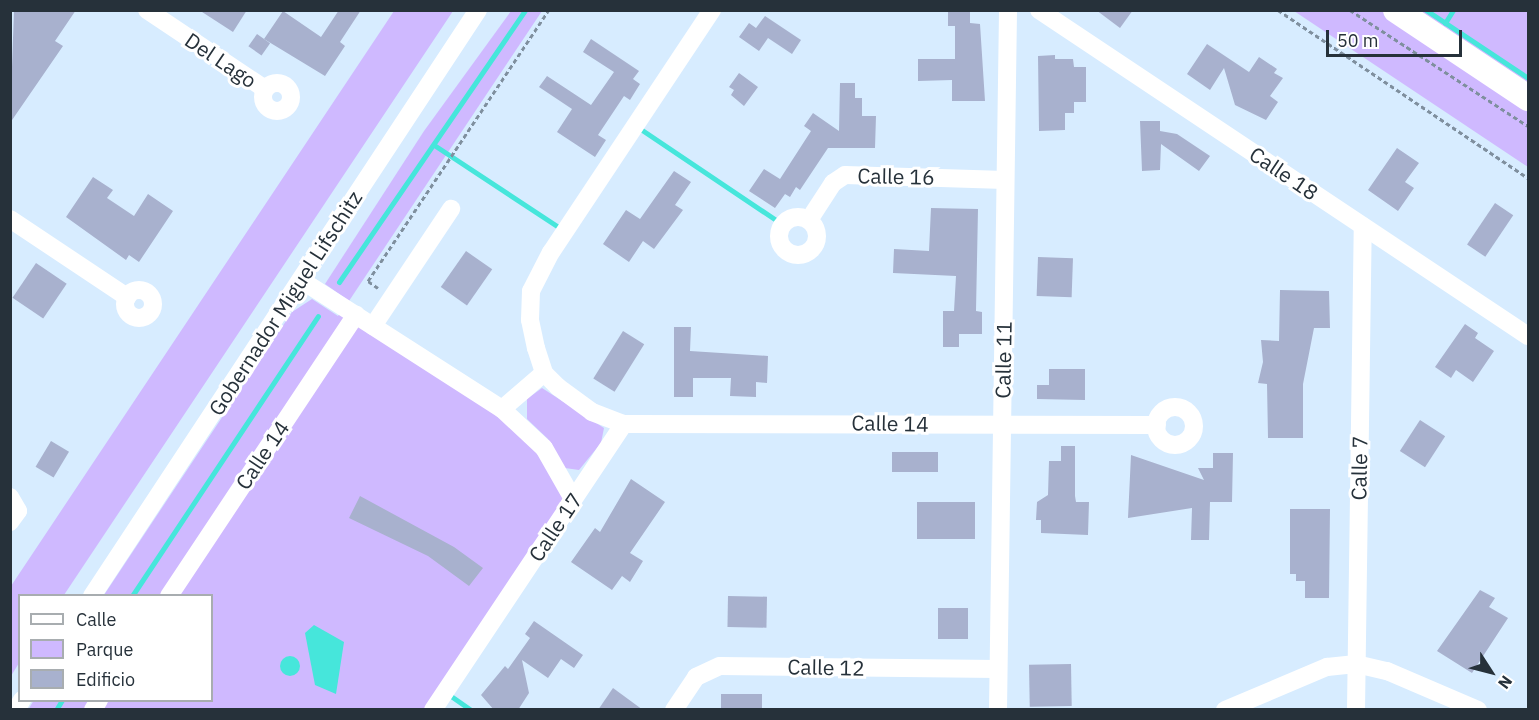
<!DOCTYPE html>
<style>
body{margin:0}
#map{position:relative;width:1539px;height:720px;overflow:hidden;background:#d7ecff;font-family:"IBM Plex Sans",sans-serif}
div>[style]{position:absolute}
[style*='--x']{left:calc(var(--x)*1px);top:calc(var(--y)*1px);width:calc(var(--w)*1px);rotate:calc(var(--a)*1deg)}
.green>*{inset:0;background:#cfb9ff}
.water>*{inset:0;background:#46e6db}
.round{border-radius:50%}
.stream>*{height:5px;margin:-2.5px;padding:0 2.5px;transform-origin:2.5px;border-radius:2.5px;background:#46e6db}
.building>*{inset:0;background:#a8b1ce;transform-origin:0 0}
.path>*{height:3px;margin-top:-1.5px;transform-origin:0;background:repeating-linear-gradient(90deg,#7f8f9e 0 4.5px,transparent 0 7.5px)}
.minor>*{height:18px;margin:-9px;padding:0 9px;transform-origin:9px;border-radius:9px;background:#fff}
.minor>.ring{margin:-9px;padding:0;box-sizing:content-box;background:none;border:18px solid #fff;border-radius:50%}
.secondary>*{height:26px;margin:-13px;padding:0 13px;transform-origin:13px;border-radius:13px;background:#fff}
span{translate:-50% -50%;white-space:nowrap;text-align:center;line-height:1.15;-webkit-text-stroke:6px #fff;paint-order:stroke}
.street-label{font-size:21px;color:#26313a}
.frame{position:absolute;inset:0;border:12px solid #26313a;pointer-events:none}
.legend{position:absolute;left:18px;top:594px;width:195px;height:108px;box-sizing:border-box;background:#fff;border:2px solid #a8adb0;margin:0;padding:8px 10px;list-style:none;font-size:18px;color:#26313a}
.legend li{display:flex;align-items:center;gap:12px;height:30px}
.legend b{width:30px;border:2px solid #a8adb0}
.north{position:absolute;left:1461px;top:642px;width:60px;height:60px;-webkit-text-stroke:4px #fff;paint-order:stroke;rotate:126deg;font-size:16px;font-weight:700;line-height:24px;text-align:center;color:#26313a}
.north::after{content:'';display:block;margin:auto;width:21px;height:27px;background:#26313a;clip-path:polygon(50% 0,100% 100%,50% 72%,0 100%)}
.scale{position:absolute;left:1326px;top:30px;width:136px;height:27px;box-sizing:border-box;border:3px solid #26313a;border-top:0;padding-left:8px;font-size:18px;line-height:21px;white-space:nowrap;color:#26313a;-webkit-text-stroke:4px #fff;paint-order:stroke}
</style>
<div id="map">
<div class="green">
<div style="clip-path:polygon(394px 11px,453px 11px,64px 595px,20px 596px,19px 663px,11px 676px,11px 586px)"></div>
<div style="clip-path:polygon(511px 11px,542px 11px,349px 301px,325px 284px,424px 131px)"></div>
<div style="clip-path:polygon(1294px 11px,1383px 11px,1497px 86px,1528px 107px,1528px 167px)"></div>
<div style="clip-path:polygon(1415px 11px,1528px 11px,1528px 87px)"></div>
<div style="clip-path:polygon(312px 299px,338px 316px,344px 308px,502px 409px,573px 499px,433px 709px,28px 710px,34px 700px,212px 700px,212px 596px,104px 595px,292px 312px)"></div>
<div style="clip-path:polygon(542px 388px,604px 428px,601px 443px,579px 470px,565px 468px,548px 439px,527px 419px,527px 399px)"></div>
</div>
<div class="water">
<div style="clip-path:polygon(314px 625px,344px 642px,336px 694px,315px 685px,305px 633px)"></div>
<div class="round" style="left:280px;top:656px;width:20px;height:20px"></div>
</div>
<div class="stream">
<div style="--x:1426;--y:10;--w:123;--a:33.7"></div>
<div style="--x:1445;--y:23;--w:15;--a:-58"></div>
<div style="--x:639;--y:128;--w:169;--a:33.9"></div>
<div style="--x:434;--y:145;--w:154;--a:33.4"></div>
<div style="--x:339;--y:282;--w:330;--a:-55.6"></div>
<div style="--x:132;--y:596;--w:336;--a:-56.4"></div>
<div style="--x:448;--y:694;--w:28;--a:35"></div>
<div style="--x:56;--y:710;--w:12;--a:-59"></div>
</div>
<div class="building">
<div style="clip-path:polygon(14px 10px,76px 10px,55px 41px,63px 46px,10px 123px)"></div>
<div style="clip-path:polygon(199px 10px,247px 10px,233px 32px)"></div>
<div style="clip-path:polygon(339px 10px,361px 10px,340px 42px,345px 46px,325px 76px,264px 39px,283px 11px,321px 37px)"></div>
<div style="clip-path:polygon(948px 10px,970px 10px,970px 23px,980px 24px,985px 101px,952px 101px,952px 80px,918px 81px,918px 59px,955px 59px,955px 26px,948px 26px)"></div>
<div style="clip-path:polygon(1096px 10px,1133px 10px,1120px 28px)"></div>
<div style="clip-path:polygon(765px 16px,801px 40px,792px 54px,768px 38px,759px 51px,739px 37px,749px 23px,756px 28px)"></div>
<div style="left:257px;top:34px;width:16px;height:15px;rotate:35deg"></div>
<div style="clip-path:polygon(591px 39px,639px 71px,633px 79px,640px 84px,630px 100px,624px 96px,598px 135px,606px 140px,595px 157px,557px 132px,572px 109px,539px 87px,547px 76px,591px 105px,614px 72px,583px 52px)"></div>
<div style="clip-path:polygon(1207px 44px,1249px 72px,1259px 57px,1277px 69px,1274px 73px,1283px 78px,1270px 96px,1278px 102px,1266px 120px,1235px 105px,1224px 68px,1210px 90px,1187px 74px)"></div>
<div style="clip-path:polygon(1055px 55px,1055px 59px,1073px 59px,1074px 67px,1086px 67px,1086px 102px,1074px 102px,1074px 113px,1065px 113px,1065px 130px,1039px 131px,1038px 56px)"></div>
<div style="clip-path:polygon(739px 73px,758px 87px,744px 106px,731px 95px,734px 90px,729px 87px)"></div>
<div style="clip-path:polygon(840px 83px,855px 83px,855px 98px,862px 98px,862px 116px,876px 116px,875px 148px,828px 148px,800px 190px,796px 187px,790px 197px,785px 194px,775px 208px,749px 191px,764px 169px,780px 179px,811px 131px,804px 126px,813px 113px,839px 131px)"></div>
<div style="clip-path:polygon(1140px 121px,1160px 121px,1160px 131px,1177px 134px,1210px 156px,1199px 171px,1161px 144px,1160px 170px,1142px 171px)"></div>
<div style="clip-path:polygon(1397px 148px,1419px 163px,1405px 182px,1414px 188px,1398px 211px,1368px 190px)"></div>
<div style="clip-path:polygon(674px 171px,691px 182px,675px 205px,683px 210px,654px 249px,643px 241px,629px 262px,603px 244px,626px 210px,640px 219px)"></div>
<div style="clip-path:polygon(93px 177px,113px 190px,107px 198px,134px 216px,148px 194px,173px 211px,139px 262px,129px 255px,126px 260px,66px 217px)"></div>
<div style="left:1495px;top:203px;width:22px;height:50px;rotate:34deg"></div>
<div style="clip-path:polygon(931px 208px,978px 209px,976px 311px,982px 312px,982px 334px,959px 334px,959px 347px,943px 347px,943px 311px,954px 311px,956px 276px,893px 273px,894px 249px,929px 251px)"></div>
<div style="left:466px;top:251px;width:32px;height:44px;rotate:35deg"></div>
<div style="left:1038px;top:257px;width:35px;height:39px;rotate:2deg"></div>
<div style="left:36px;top:263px;width:37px;height:42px;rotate:34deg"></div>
<div style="clip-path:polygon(1280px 290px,1329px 291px,1330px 328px,1314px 328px,1303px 384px,1303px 438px,1268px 438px,1267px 384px,1258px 383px,1263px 362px,1261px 340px,1279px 341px)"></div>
<div style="clip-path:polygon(1465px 324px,1478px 333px,1475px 338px,1494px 351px,1473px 382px,1456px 370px,1451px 378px,1435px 367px)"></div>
<div style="clip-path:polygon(674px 327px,691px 327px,690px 351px,768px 356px,767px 383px,756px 382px,756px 397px,730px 396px,731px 378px,693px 378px,693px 397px,674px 397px)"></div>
<div style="left:623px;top:331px;width:25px;height:56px;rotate:32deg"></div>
<div style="clip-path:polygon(1049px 369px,1085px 369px,1085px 400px,1037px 399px,1037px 385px,1049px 385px)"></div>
<div style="left:1420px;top:420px;width:30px;height:37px;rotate:33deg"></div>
<div style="left:51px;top:441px;width:21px;height:30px;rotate:31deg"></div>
<div style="clip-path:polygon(1061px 446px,1075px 446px,1075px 496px,1076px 502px,1089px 502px,1088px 535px,1041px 533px,1041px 520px,1036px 520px,1037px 502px,1048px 495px,1049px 461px,1061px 461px)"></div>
<div style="left:892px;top:452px;width:46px;height:20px"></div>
<div style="clip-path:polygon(1213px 453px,1233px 453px,1232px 502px,1210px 502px,1209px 540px,1191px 540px,1192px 508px,1128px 518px,1131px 455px,1204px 480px,1198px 468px,1213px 468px)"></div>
<div style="clip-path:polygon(631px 479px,665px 502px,630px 553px,643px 561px,630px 582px,622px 576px,612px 590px,571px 562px,595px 528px,600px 532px)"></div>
<div style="clip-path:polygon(360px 496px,454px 547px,483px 568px,469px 586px,428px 556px,349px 518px)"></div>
<div style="left:917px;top:502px;width:58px;height:37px"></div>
<div style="clip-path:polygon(1290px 509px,1330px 509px,1329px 598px,1305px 598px,1305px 581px,1296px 581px,1296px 574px,1290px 574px)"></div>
<div style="clip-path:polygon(1480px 590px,1495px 598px,1489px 607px,1508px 618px,1472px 673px,1437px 651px)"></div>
<div style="left:728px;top:596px;width:39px;height:31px;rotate:1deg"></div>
<div style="left:968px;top:608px;width:31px;height:30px;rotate:90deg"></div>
<div style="clip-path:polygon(534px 621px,583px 655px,574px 668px,561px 659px,548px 678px,522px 660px,529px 693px,518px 710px,494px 710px,481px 695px,505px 666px,508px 669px,530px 638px,525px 634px)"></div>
<div style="left:1071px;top:664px;width:42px;height:42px;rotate:89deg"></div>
<div style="clip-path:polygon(613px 688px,643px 710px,598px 710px)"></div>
<div style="left:762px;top:694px;width:16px;height:41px;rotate:90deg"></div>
</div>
<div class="path">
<div style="--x:1278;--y:10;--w:301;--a:33.9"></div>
<div style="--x:1350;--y:10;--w:212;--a:33.1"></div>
<div style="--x:378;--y:288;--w:12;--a:-145"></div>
<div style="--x:368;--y:281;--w:326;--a:-56.3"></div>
</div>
<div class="minor">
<div style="--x:147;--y:10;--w:142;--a:33.8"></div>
<div style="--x:712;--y:10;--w:291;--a:123.6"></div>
<div style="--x:551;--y:252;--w:44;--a:117.1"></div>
<div style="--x:531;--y:291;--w:29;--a:92"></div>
<div style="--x:530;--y:320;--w:29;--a:78"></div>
<div style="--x:536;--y:348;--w:26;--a:72"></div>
<div style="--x:544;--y:373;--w:20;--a:45"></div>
<div style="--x:558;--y:387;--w:42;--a:36.3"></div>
<div style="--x:592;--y:412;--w:34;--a:21"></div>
<div style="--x:624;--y:424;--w:533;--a:0.11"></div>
<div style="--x:1039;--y:10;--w:588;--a:33.69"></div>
<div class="ring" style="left:263px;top:83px;width:10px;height:10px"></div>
<div class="ring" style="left:779px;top:217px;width:20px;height:20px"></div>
<div style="--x:10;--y:219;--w:141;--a:33.7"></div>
<div style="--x:809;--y:220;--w:44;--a:-57"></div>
<div style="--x:833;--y:183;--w:14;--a:-34"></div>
<div style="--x:845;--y:175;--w:160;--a:1.8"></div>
<div style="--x:301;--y:280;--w:239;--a:32.7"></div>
<div style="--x:502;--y:409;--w:57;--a:42.9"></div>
<div style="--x:544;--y:448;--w:59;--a:60.4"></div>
<div class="ring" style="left:125px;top:290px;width:10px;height:10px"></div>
<div style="--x:373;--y:326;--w:141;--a:-56.3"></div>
<div class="ring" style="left:1156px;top:407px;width:20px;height:20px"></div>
<div style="--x:502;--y:409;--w:55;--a:-40.6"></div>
<div style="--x:10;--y:497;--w:16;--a:60"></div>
<div style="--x:18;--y:511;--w:14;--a:126"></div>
<div style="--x:92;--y:596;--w:702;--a:-56.63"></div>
<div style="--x:169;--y:596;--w:338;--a:-56.4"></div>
<div style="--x:16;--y:710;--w:12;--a:-59"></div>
<div style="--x:93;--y:710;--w:12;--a:-59"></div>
<div style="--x:433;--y:710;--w:344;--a:-56.3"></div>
<div style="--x:674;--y:710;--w:40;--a:-56"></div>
<div style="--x:696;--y:677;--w:26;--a:-25"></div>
<div style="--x:720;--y:666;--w:278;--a:0.6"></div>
<div style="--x:998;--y:710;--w:700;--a:-89.18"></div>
<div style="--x:1225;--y:710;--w:111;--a:-22.9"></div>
<div style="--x:1327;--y:667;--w:29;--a:-6"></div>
<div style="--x:1356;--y:664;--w:32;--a:13"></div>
<div style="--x:1387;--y:671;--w:99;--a:23.2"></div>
<div style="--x:1356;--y:710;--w:484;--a:-89.2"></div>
</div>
<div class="secondary">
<div style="--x:1396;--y:10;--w:159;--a:33.7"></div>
</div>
<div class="street-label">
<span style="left:221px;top:60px;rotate:34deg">Del Lago</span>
<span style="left:1284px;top:173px;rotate:34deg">Calle 18</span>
<span style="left:896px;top:176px;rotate:1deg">Calle 16</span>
<span style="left:285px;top:303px;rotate:-57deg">Gobernador Miguel Lifschitz</span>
<span style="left:1003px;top:360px;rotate:-89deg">Calle 11</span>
<span style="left:890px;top:423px;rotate:1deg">Calle 14</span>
<span style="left:262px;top:455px;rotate:-56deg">Calle 14</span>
<span style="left:1359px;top:468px;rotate:-89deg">Calle 7</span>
<span style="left:555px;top:527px;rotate:-56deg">Calle 17</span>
<span style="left:826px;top:667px;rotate:1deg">Calle 12</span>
</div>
<div class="frame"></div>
<ul class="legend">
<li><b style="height:8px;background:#fff"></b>Calle</li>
<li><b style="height:16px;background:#cfb9ff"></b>Parque</li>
<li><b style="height:16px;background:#a8b1ce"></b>Edificio</li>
</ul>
<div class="north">N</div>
<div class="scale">50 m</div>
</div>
